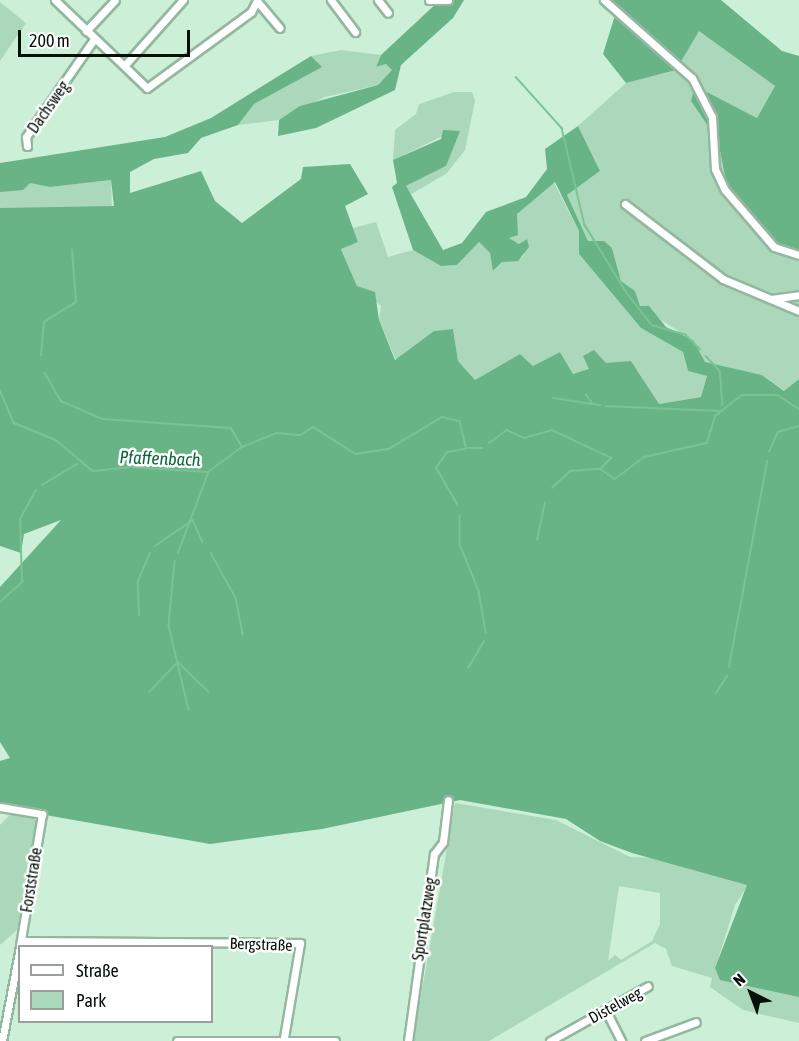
<!DOCTYPE html>
<meta charset="utf-8">
<style>
body{margin:0}
#map{position:relative;width:799px;height:1041px;overflow:hidden;background:#ccefd7;font-family:"Asap Condensed",sans-serif}
div>[style]{position:absolute}
[style*='--x']{left:calc(var(--x)*1px);top:calc(var(--y)*1px);width:calc(var(--w)*1px);rotate:calc(var(--a)*1deg)}
.green>*{inset:0;background:#abd8ba}
.forest>*{inset:0;background:#69b486}
.stream>*{height:1.5px;margin:-0.75px;padding:0 0.75px;transform-origin:0.75px;border-radius:0.75px;background:#78c495}
.roads{filter:drop-shadow(2px 0 #95b7a0) drop-shadow(-2px 0 #95b7a0) drop-shadow(0 2px #95b7a0) drop-shadow(0 -2px #95b7a0)}
.minor>*{height:7px;margin:-3.5px;padding:0 3.5px;transform-origin:3.5px;border-radius:3.5px;background:#fff}
span{translate:-50% -50%;white-space:nowrap;text-align:center;line-height:1.15;-webkit-text-stroke:5px #fff;paint-order:stroke}
.street-label{font-size:16px;color:#041008}
.water-label{font-size:18px;color:#0d673c;font-style:italic}
.legend{position:absolute;left:18px;top:945px;width:195px;height:78px;box-sizing:border-box;background:#fff;border:2px solid #9b9f9c;margin:0;padding:8px 10px;list-style:none;font-size:18px;color:#041008}
.legend li{display:flex;align-items:center;gap:12px;height:30px}
.legend b{width:30px;border:2px solid #9b9f9c}
.north{position:absolute;left:721px;top:963px;width:60px;height:60px;-webkit-text-stroke:4px #fff;paint-order:stroke;rotate:318deg;font-size:16px;font-weight:700;line-height:24px;text-align:center;color:#041008}
.north::after{content:'';display:block;margin:auto;width:21px;height:27px;background:#041008;clip-path:polygon(50% 0,100% 100%,50% 72%,0 100%)}
.scale{position:absolute;left:18px;top:30px;width:172px;height:27px;box-sizing:border-box;border:3px solid #041008;border-top:0;padding-left:8px;font-size:18px;line-height:21px;white-space:nowrap;color:#041008;-webkit-text-stroke:4px #fff;paint-order:stroke}
</style>
<div id="map">
<div class="green">
<div style="clip-path:polygon(0 2px,26px 23px,0 61px)"></div>
<div style="clip-path:polygon(699px 30px,775px 86px,757px 118px,695px 87px,691px 101px,718px 141px,727px 187px,791px 249px,799px 250px,799px 379px,785px 391px,762px 375px,704px 362px,693px 340px,640px 307px,635px 291px,621px 281px,612px 248px,588px 241px,567px 195px,600px 171px,578px 126px,626px 83px,676px 70px)"></div>
<div style="clip-path:polygon(341px 50px,381px 55px,376px 67px,386px 64px,392px 70px,378px 85px,325px 97px,279px 120px,238px 125px,254px 104px,321px 67px,311px 56px)"></div>
<div style="clip-path:polygon(454px 92px,472px 92px,475px 101px,465px 150px,447px 173px,410px 195px,406px 186px,446px 166px,443px 136px,393px 160px,395px 130px,416px 114px,419px 104px)"></div>
<div style="clip-path:polygon(111px 180px,112px 209px,0 208px,0 192px,30px 182px,50px 187px)"></div>
<div style="clip-path:polygon(553px 181px,579px 231px,579px 254px,641px 328px,683px 352px,688px 371px,707px 376px,701px 397px,659px 404px,631px 361px,573px 374px,560px 352px,533px 366px,520px 354px,475px 380px,458px 361px,453px 329px,434px 331px,396px 360px,379px 320px,381px 306px,357px 286px,341px 248px,358px 242px,353px 228px,376px 222px,388px 257px,413px 250px,441px 266px,457px 265px,479px 242px,490px 253px,494px 271px,502px 262px,523px 257px,527px 239px,519px 244px,509px 238px,517px 214px)"></div>
<div style="clip-path:polygon(evenodd,455px 803px,556px 820px,630px 857px,660px 858px,748px 885px,735px 905px,715px 969px,799px 997px,799px 1023px,743px 1010px,710px 987px,712px 978px,672px 966px,666px 949px,655px 943px,489px 1041px,413px 1041px,455px 803px,619px 886px,660px 893px,660px 924px,652px 941px,621px 960px,615px 955px,608px 961px,619px 886px)"></div>
<div style="clip-path:polygon(14px 811px,38px 821px,17px 930px,0 945px,0 825px)"></div>
</div>
<div class="forest">
<div style="clip-path:polygon(440px 0,464px 0,453px 18px,401px 65px,395px 90px,316px 128px,278px 136px,279px 120px,300px 106px,378px 85px,392px 70px,386px 64px,376px 67px,381px 55px)"></div>
<div style="clip-path:polygon(604px 0,721px 0,782px 51px,799px 56px,799px 250px,778px 244px,727px 186px,718px 141px,691px 101px,695px 86px,757px 118px,775px 86px,699px 31px,676px 70px,626px 83px,603px 54px,616px 12px)"></div>
<div style="clip-path:polygon(311px 56px,322px 67px,254px 104px,238px 125px,201px 138px,188px 153px,154px 159px,130px 172px,130px 193px,201px 171px,215px 201px,242px 223px,301px 179px,303px 167px,350px 164px,368px 194px,345px 206px,358px 242px,341px 249px,357px 286px,375px 292px,379px 320px,395px 360px,434px 331px,453px 329px,458px 361px,475px 380px,520px 354px,533px 366px,560px 352px,573px 374px,589px 369px,583px 356px,594px 350px,606px 363px,631px 361px,659px 404px,701px 397px,707px 376px,688px 371px,683px 352px,641px 328px,579px 254px,579px 231px,555px 182px,517px 214px,518px 235px,509px 238px,519px 244px,527px 239px,529px 247px,518px 261px,502px 262px,493px 271px,490px 253px,479px 242px,457px 265px,441px 266px,413px 250px,392px 187px,397px 183px,393px 160px,441px 139px,443px 130px,460px 131px,446px 166px,406px 186px,443px 250px,462px 243px,486px 212px,526px 197px,547px 169px,545px 149px,578px 126px,600px 171px,567px 195px,588px 241px,604px 241px,612px 248px,621px 281px,635px 291px,640px 306px,649px 306px,666px 327px,693px 340px,705px 362px,762px 375px,784px 391px,799px 379px,799px 997px,720px 980px,715px 968px,747px 885px,632px 853px,600px 841px,566px 819px,460px 800px,322px 829px,210px 844px,0 807px,0 761px,10px 758px,0 742px,0 587px,61px 520px,24px 534px,21px 553px,0 546px,0 208px,114px 206px,111px 180px,50px 187px,30px 183px,23px 190px,0 192px,0 163px,165px 137px,211px 118px)"></div>
</div>
<div class="stream">
<div style="--x:516;--y:77;--w:69;--a:48"></div>
<div style="--x:562;--y:128;--w:100;--a:76.7"></div>
<div style="--x:585;--y:225;--w:80;--a:58.3"></div>
<div style="--x:627;--y:293;--w:41;--a:52"></div>
<div style="--x:652;--y:325;--w:35;--a:16"></div>
<div style="--x:686;--y:335;--w:20;--a:45"></div>
<div style="--x:41;--y:356;--w:34;--a:-85"></div>
<div style="--x:44;--y:322;--w:38;--a:-32"></div>
<div style="--x:76;--y:302;--w:52;--a:-94.4"></div>
<div style="--x:706;--y:356;--w:21;--a:47"></div>
<div style="--x:720;--y:371;--w:34;--a:85"></div>
<div style="--x:45;--y:373;--w:32;--a:60"></div>
<div style="--x:61;--y:401;--w:46;--a:23.2"></div>
<div style="--x:103;--y:419;--w:128;--a:4"></div>
<div style="--x:231;--y:428;--w:21;--a:59"></div>
<div style="--x:0;--y:390;--w:36;--a:67"></div>
<div style="--x:14;--y:423;--w:45;--a:22"></div>
<div style="--x:56;--y:440;--w:48;--a:40"></div>
<div style="--x:93;--y:471;--w:38;--a:-6"></div>
<div style="--x:131;--y:467;--w:77;--a:3.7"></div>
<div style="--x:208;--y:472;--w:42;--a:-36.3"></div>
<div style="--x:242;--y:447;--w:37;--a:-22"></div>
<div style="--x:276;--y:433;--w:25;--a:5"></div>
<div style="--x:301;--y:435;--w:14;--a:-34"></div>
<div style="--x:313;--y:427;--w:51;--a:32.1"></div>
<div style="--x:356;--y:454;--w:33;--a:-9"></div>
<div style="--x:389;--y:449;--w:62;--a:-31.1"></div>
<div style="--x:442;--y:417;--w:18;--a:13"></div>
<div style="--x:460;--y:421;--w:28;--a:77"></div>
<div style="--x:466;--y:448;--w:16;--a:0"></div>
<div style="--x:586;--y:394;--w:11;--a:56"></div>
<div style="--x:553;--y:398;--w:48;--a:8.5"></div>
<div style="--x:606;--y:406;--w:113;--a:2.5"></div>
<div style="--x:489;--y:443;--w:22;--a:-36"></div>
<div style="--x:507;--y:430;--w:19;--a:25"></div>
<div style="--x:524;--y:438;--w:29;--a:-16"></div>
<div style="--x:552;--y:430;--w:66;--a:25"></div>
<div style="--x:612;--y:458;--w:16;--a:135"></div>
<div style="--x:601;--y:469;--w:17;--a:36"></div>
<div style="--x:615;--y:479;--w:36;--a:-37"></div>
<div style="--x:644;--y:457;--w:65;--a:-12.5"></div>
<div style="--x:707;--y:443;--w:28;--a:-73"></div>
<div style="--x:715;--y:416;--w:34;--a:-38"></div>
<div style="--x:742;--y:395;--w:36;--a:0"></div>
<div style="--x:778;--y:395;--w:25;--a:34"></div>
<div style="--x:769;--y:452;--w:22;--a:-66"></div>
<div style="--x:778;--y:432;--w:22;--a:-16"></div>
<div style="--x:42;--y:485;--w:41;--a:-31"></div>
<div style="--x:552;--y:488;--w:25;--a:-43"></div>
<div style="--x:570;--y:471;--w:31;--a:-4"></div>
<div style="--x:458;--y:506;--w:44;--a:-120.1"></div>
<div style="--x:436;--y:468;--w:19;--a:-55"></div>
<div style="--x:447;--y:452;--w:18;--a:-9"></div>
<div style="--x:460;--y:516;--w:28;--a:90"></div>
<div style="--x:460;--y:544;--w:51;--a:68"></div>
<div style="--x:479;--y:591;--w:42;--a:80.3"></div>
<div style="--x:537;--y:540;--w:38;--a:-78"></div>
<div style="--x:155;--y:546;--w:46;--a:-34.4"></div>
<div style="--x:193;--y:520;--w:24;--a:66"></div>
<div style="--x:178;--y:553;--w:85;--a:-69.4"></div>
<div style="--x:211;--y:553;--w:51;--a:60.9"></div>
<div style="--x:236;--y:598;--w:37;--a:79"></div>
<div style="--x:175;--y:561;--w:65;--a:95.3"></div>
<div style="--x:169;--y:626;--w:86;--a:76.6"></div>
<div style="--x:0;--y:602;--w:30;--a:-42"></div>
<div style="--x:22;--y:582;--w:63;--a:-91.8"></div>
<div style="--x:20;--y:519;--w:33;--a:-61"></div>
<div style="--x:139;--y:616;--w:35;--a:-92"></div>
<div style="--x:138;--y:581;--w:30;--a:-67"></div>
<div style="--x:729;--y:667;--w:209;--a:-79.5"></div>
<div style="--x:468;--y:668;--w:31;--a:-59"></div>
<div style="--x:149;--y:692;--w:42;--a:-46"></div>
<div style="--x:178;--y:662;--w:42;--a:44"></div>
<div style="--x:716;--y:693;--w:20;--a:-57"></div>
</div>
<div class="roads">
<div class="minor">
<div style="--x:55;--y:0;--w:127;--a:43.7"></div>
<div style="--x:147;--y:88;--w:129;--a:-36.2"></div>
<div style="--x:251;--y:12;--w:13;--a:-63"></div>
<div style="--x:331;--y:0;--w:40;--a:53"></div>
<div style="--x:378;--y:0;--w:16;--a:52"></div>
<div style="--x:429;--y:0;--w:19;--a:0"></div>
<div style="--x:604;--y:0;--w:118;--a:41.6"></div>
<div style="--x:692;--y:78;--w:44;--a:62.9"></div>
<div style="--x:712;--y:117;--w:52;--a:86.7"></div>
<div style="--x:715;--y:169;--w:23;--a:65"></div>
<div style="--x:725;--y:190;--w:75;--a:49.3"></div>
<div style="--x:774;--y:247;--w:26;--a:18"></div>
<div style="--x:257;--y:1;--w:35;--a:50"></div>
<div style="--x:86;--y:31;--w:42;--a:-46.9"></div>
<div style="--x:125;--y:65;--w:87;--a:-48.3"></div>
<div style="--x:27;--y:146;--w:9;--a:-96"></div>
<div style="--x:26;--y:137;--w:119;--a:-55.2"></div>
<div style="--x:625;--y:204;--w:123;--a:37.4"></div>
<div style="--x:723;--y:279;--w:82;--a:22.8"></div>
<div style="--x:771;--y:299;--w:28;--a:-8"></div>
<div style="--x:0;--y:807;--w:43;--a:9.5"></div>
<div style="--x:42;--y:814;--w:134;--a:99.5"></div>
<div style="--x:21;--y:941;--w:279;--a:0.4"></div>
<div style="--x:300;--y:943;--w:96;--a:99.6"></div>
<div style="--x:606;--y:1011;--w:34;--a:63"></div>
<div style="--x:2;--y:1041;--w:96;--a:-79.2"></div>
<div style="--x:177;--y:1041;--w:158;--a:0"></div>
<div style="--x:408;--y:1041;--w:189;--a:-82.1"></div>
<div style="--x:434;--y:854;--w:15;--a:-53"></div>
<div style="--x:443;--y:842;--w:42;--a:-83.2"></div>
<div style="--x:550;--y:1041;--w:112;--a:-29.3"></div>
<div style="--x:645;--y:1041;--w:54;--a:-20.4"></div>
</div>
</div>
<div class="street-label">
<span style="left:48px;top:107px;rotate:-55deg">Dachsweg</span>
<span style="left:31px;top:880px;rotate:-81deg">Forststraße</span>
<span style="left:424px;top:919px;rotate:-81deg">Sportplatzweg</span>
<span style="left:261px;top:944px;rotate:2deg">Bergstraße</span>
<span style="left:615px;top:1005px;rotate:-29deg">Distelweg</span>
</div>
<div class="water-label">
<span style="left:160px;top:459px;rotate:2deg">Pfaffenbach</span>
</div>
<ul class="legend">
<li><b style="height:8px;background:#fff"></b>Straße</li>
<li><b style="height:16px;background:#abd8ba"></b>Park</li>
</ul>
<div class="north">N</div>
<div class="scale">200 m</div>
</div>
